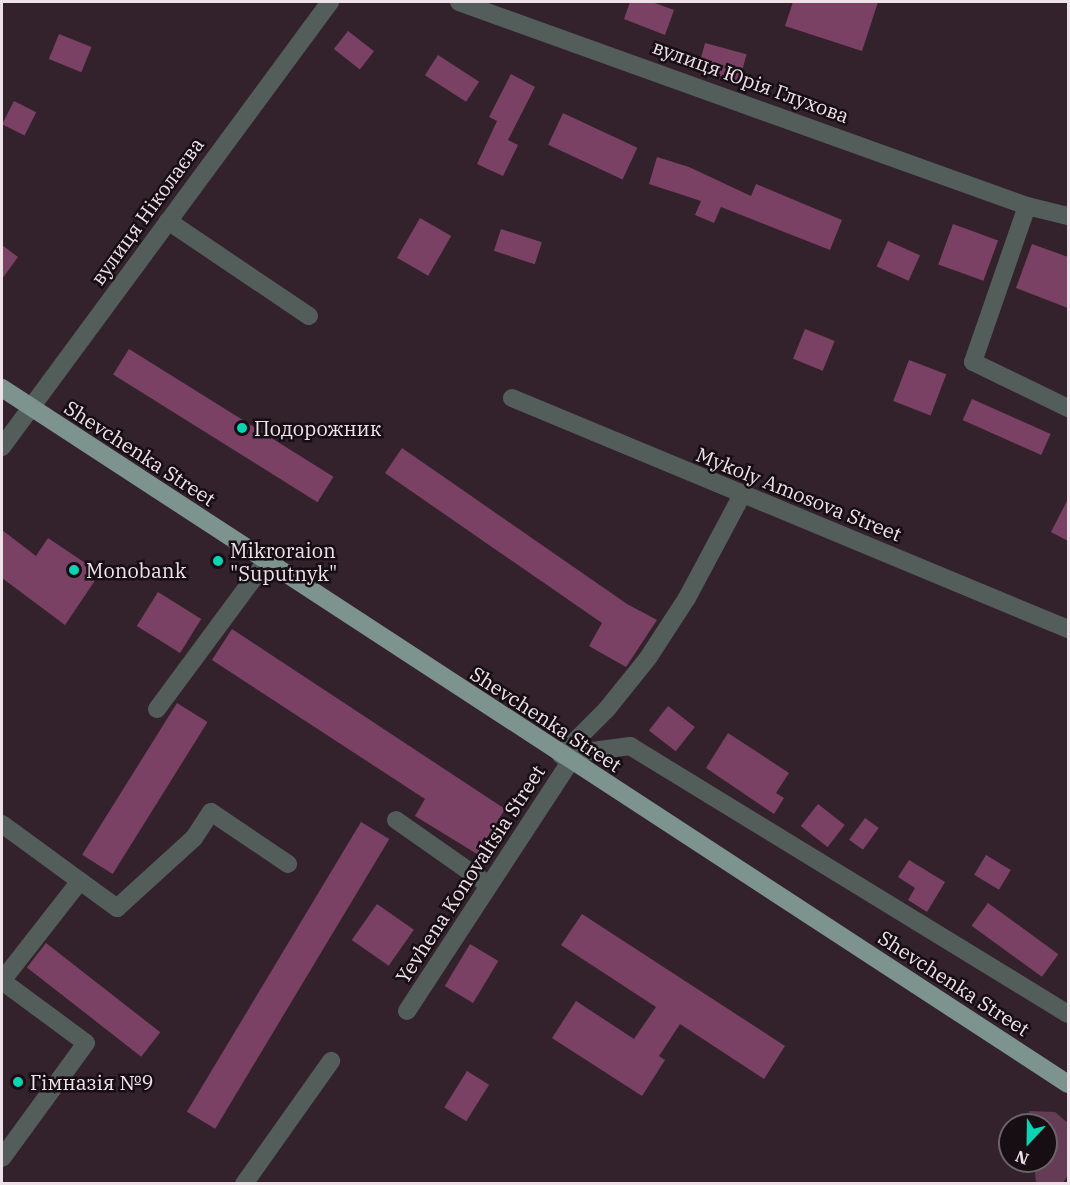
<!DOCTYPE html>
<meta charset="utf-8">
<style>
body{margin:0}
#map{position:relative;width:1070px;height:1185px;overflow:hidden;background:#33222c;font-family:"IBM Plex Serif",serif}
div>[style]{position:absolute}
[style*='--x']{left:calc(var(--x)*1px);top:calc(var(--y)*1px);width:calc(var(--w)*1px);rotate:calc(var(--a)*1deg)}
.green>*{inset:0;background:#643c55}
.building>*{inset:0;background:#7a4165;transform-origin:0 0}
.minor>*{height:18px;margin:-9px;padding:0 9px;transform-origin:9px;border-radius:9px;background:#535e5b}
.major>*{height:18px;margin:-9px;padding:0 9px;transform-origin:9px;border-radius:9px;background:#7d938d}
.dots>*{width:16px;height:16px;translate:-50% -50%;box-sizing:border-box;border:3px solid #160e13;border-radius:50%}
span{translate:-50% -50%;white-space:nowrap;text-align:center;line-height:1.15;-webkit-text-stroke:5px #160e13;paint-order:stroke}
.street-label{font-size:20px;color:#eee2e9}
.poi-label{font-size:20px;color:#eee2e9}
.left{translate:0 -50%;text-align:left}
.frame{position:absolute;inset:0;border:3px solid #eee2e9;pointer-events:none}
.north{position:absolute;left:998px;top:1113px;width:60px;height:60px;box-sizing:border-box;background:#160e13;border:2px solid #6c6369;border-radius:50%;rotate:202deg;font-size:16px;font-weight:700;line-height:24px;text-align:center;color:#eee2e9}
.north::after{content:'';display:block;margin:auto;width:21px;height:27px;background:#09d5b5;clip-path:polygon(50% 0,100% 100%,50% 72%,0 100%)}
</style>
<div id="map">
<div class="green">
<div style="clip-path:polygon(1029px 1111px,1055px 1112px,1068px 1123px,1068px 1175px,1063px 1183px,1036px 1183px,1034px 1161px,1046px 1161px,1046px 1125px,1031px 1125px)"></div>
</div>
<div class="building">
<div style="clip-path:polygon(630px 2px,652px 2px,674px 10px,665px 35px,624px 19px)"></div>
<div style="clip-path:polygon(793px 2px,878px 2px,862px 51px,785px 26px)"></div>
<div style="left:348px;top:31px;width:33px;height:23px;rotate:38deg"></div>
<div style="left:59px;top:34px;width:35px;height:27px;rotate:22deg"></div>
<div style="left:705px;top:43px;width:43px;height:28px;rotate:15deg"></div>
<div style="left:438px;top:55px;width:49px;height:24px;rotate:33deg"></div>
<div style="clip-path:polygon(511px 74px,535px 87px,508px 140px,518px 145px,503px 176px,477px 164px,497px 121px,489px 117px)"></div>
<div style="left:14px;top:101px;width:25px;height:26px;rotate:27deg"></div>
<div style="left:563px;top:113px;width:82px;height:35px;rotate:25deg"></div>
<div style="clip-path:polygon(657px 157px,689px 167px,751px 196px,756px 184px,842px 220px,830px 250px,721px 207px,714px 223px,695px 215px,701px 201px,649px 184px)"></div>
<div style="left:420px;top:218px;width:36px;height:46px;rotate:30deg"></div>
<div style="left:953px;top:224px;width:48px;height:43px;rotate:20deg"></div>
<div style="left:501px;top:229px;width:43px;height:23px;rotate:18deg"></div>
<div style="left:888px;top:241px;width:35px;height:28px;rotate:24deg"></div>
<div style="clip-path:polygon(1032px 244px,1068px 257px,1068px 308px,1016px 288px)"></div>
<div style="clip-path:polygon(2px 245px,18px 257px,2px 279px)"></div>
<div style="left:805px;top:329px;width:32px;height:32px;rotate:22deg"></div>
<div style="left:129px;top:349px;width:241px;height:30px;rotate:32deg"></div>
<div style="left:909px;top:360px;width:40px;height:44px;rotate:21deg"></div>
<div style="left:972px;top:399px;width:86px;height:23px;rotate:24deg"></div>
<div style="clip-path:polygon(402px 448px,627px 604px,657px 620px,626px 667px,589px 646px,602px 623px,385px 473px)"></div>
<div style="clip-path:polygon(1068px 499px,1068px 541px,1051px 532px)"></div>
<div style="clip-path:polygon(2px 530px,36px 556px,48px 538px,100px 573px,65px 625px,2px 578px)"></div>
<div style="left:158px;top:592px;width:51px;height:40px;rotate:32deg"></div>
<div style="clip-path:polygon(232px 629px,505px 809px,477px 854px,415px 816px,425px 799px,212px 660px)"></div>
<div style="left:177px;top:703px;width:36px;height:179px;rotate:32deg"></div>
<div style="left:668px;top:706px;width:34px;height:31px;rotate:38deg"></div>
<div style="clip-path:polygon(728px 733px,789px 773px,776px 793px,784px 798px,774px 814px,706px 768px)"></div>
<div style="left:818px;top:804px;width:34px;height:28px;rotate:38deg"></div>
<div style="left:865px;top:818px;width:17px;height:27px;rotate:36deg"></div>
<div style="left:361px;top:822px;width:33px;height:338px;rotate:31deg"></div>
<div style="left:986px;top:855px;width:29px;height:23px;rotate:31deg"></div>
<div style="clip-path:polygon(909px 860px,945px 882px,927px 912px,908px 900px,915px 888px,898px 877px)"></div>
<div style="left:988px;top:903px;width:87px;height:28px;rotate:36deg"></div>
<div style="left:377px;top:904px;width:45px;height:44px;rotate:35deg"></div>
<div style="clip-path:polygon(582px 914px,785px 1046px,764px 1079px,680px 1024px,659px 1056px,665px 1060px,642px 1096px,552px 1038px,576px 1001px,634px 1039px,656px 1007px,561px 945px)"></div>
<div style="left:46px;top:943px;width:145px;height:31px;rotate:38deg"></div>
<div style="left:470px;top:944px;width:33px;height:49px;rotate:31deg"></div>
<div style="left:467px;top:1071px;width:26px;height:43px;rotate:32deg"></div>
</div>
<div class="minor">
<div style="--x:459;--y:2;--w:604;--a:19.76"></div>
<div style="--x:1027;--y:206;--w:42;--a:13.7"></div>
<div style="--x:1027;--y:206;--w:165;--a:109.1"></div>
<div style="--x:973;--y:362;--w:106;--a:25.8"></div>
<div style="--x:168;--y:221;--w:170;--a:34"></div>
<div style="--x:512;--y:398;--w:602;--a:22.56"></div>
<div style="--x:2;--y:447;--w:553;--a:-53.61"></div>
<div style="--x:157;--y:709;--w:182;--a:-53.5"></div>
<div style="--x:561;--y:755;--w:70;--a:-7.4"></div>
<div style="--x:630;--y:746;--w:513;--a:31.46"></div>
<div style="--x:561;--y:755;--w:65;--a:-45"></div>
<div style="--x:607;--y:709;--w:65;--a:-51.2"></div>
<div style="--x:648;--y:658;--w:72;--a:-57"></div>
<div style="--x:687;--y:598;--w:117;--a:-61.9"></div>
<div style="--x:396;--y:820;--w:113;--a:35"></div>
<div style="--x:2;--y:824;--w:97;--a:36.2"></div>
<div style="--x:80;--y:881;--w:127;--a:128"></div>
<div style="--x:2;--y:981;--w:104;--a:36.4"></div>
<div style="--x:86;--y:1043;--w:142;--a:126.1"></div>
<div style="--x:80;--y:881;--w:46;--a:36.1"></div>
<div style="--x:117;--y:908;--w:104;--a:-42.3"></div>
<div style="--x:194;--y:838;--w:31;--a:-57"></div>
<div style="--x:211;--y:812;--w:93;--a:34"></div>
<div style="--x:407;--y:1011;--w:298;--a:-56.8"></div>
<div style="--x:244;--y:1184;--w:151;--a:-54.7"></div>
</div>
<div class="major">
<div style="--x:2;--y:388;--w:1273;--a:33.14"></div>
</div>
<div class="dots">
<div style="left:242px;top:428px;background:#09d5b5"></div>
<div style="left:218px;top:561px;background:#09d5b5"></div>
<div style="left:74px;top:570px;background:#09d5b5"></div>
<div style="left:18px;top:1082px;background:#09d5b5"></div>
</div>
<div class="street-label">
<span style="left:751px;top:81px;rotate:20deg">вулиця Юрія Глухова</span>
<span style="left:147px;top:211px;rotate:-54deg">вулиця Ніколаєва</span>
<span style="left:140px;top:453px;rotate:33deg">Shevchenka Street</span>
<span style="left:799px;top:494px;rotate:22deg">Mykoly Amosova Street</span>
<span style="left:546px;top:719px;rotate:33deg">Shevchenka Street</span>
<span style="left:470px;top:874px;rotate:-57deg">Yevhena Konovaltsia Street</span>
<span style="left:954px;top:983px;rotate:33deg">Shevchenka Street</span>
</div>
<div class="poi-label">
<span class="left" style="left:254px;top:428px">Подорожник</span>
<span class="left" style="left:230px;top:562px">Mikroraion<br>"Suputnyk"</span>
<span class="left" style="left:86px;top:570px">Monobank</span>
<span class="left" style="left:30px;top:1082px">Гімназія №9</span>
</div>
<div class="frame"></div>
<div class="north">N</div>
</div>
